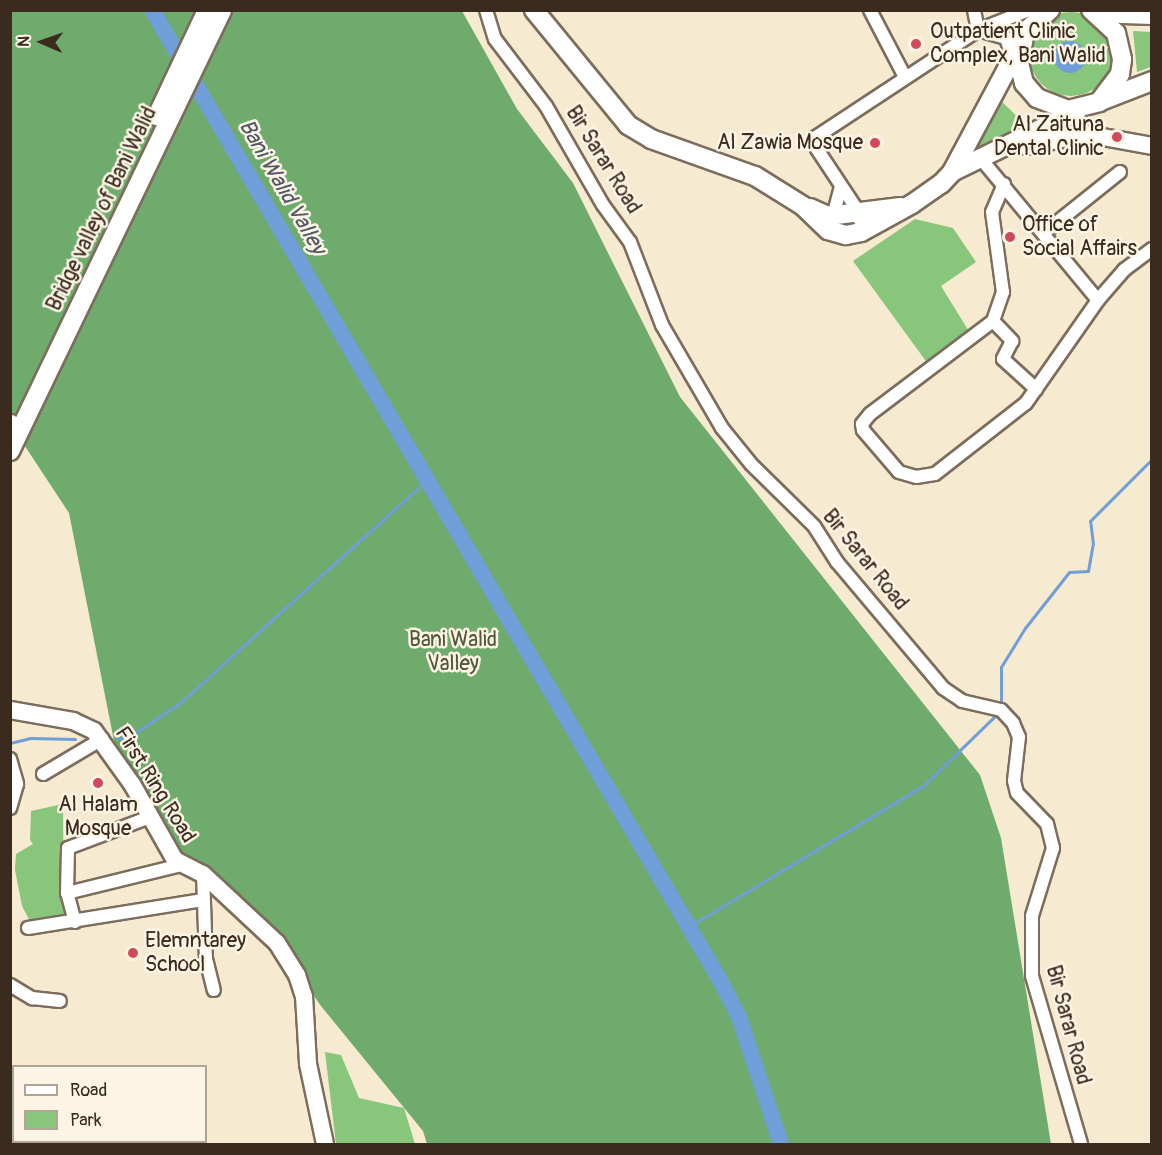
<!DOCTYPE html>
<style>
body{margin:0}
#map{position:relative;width:1162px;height:1155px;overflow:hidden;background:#f6ead1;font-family:Pangolin,sans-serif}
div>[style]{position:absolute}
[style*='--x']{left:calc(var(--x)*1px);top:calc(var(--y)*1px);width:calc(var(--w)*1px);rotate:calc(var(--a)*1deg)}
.green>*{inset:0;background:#88c67c}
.round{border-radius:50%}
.forest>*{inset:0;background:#6eab6c}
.water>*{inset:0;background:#6f9ed8}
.stream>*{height:3px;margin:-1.5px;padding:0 1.5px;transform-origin:1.5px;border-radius:1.5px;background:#6f9ed8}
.river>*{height:16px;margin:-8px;padding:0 8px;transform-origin:8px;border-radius:8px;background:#6f9ed8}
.roads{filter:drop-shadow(2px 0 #7c6d5d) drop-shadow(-2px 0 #7c6d5d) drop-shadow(0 2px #7c6d5d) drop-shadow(0 -2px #7c6d5d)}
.minor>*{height:12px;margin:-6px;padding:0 6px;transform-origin:6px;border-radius:6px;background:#fff}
.major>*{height:16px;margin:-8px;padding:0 8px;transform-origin:8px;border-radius:8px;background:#fff}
.highway>*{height:18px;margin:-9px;padding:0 9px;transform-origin:9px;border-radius:9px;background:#fff}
.dots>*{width:16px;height:16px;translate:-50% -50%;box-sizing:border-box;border:3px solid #fcf5e5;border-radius:50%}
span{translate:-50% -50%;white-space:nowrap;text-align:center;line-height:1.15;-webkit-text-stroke:5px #fcf5e5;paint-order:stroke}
.poi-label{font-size:21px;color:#3b2a1e}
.left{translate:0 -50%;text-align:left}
.right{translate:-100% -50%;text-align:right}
.street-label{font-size:21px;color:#3b2a1e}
.park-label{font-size:21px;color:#52593a}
.water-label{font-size:22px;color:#505868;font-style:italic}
.frame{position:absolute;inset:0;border:12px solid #3b2a1e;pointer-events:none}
.legend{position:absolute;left:12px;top:1065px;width:195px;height:78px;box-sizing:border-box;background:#fcf5e5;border:2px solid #afa495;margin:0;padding:8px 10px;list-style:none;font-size:18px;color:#3b2a1e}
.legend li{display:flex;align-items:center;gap:12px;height:30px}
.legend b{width:30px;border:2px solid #afa495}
.north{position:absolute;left:12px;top:12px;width:60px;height:60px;-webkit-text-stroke:4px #fcf5e5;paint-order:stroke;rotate:272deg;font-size:16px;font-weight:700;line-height:24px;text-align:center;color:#3b2a1e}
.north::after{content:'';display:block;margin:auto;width:21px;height:27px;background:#3b2a1e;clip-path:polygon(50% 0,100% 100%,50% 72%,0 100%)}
</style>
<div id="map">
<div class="green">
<div class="round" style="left:1029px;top:12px;width:84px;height:84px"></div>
<div style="clip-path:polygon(1133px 31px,1151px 32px,1151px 67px,1137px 72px)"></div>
<div style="clip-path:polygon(999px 99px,1028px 127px,971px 156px)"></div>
<div style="clip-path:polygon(915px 219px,953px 228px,976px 262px,941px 286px,970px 333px,928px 364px,853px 261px)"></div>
<div style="clip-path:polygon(63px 804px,64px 920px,31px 923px,22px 906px,15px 870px,16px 854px,33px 844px,30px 840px,31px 811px)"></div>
<div style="clip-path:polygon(325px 1052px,341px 1055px,359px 1098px,404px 1108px,415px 1144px,336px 1144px)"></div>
</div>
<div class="forest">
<div style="clip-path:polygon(10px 11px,462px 11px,517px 109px,573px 183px,680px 397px,980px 775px,1001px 838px,1051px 1144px,427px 1144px,423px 1131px,321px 1006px,282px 950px,191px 871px,114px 741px,69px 513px,11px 425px)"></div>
</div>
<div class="water">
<div class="round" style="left:1054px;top:41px;width:32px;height:32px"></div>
</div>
<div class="stream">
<div style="--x:1001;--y:707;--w:40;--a:-90"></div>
<div style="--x:1001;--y:667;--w:46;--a:-58.4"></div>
<div style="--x:1025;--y:628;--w:71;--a:-51.8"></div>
<div style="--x:1069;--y:572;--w:19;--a:-3"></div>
<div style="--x:1088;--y:571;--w:27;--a:-80"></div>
<div style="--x:1093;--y:544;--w:23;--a:-97"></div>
<div style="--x:1090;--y:521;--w:88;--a:-45"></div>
<div style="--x:117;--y:738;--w:10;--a:0"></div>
<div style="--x:127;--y:738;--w:64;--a:-33.4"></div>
<div style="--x:180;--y:703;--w:333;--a:-42.1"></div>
<div style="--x:10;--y:743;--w:21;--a:-14"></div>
<div style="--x:30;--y:738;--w:45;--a:1.3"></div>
<div style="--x:688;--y:927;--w:274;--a:-31"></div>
<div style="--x:923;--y:786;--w:106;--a:-44.2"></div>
</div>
<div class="river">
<div style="--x:152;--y:10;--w:1124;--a:59.65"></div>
<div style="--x:720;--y:980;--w:42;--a:62.8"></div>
<div style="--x:739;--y:1017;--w:134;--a:71.7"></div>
</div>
<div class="roads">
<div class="minor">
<div style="--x:486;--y:10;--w:30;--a:73"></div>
<div style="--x:495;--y:39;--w:84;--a:52.7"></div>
<div style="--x:546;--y:106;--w:114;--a:60.1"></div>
<div style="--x:603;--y:205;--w:46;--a:53.9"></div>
<div style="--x:630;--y:242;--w:89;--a:68.9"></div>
<div style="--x:662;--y:325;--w:119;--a:59.8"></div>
<div style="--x:722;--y:428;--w:46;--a:51.1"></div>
<div style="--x:751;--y:464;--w:88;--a:44.5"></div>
<div style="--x:814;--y:526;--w:43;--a:57.4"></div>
<div style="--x:837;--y:562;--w:165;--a:49.9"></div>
<div style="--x:943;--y:688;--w:23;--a:34"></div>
<div style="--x:962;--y:701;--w:40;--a:13"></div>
<div style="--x:1001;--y:710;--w:18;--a:47"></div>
<div style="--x:1013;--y:723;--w:15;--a:67"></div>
<div style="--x:1019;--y:737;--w:44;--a:96.5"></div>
<div style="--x:1014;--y:781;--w:12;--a:76"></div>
<div style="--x:1017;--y:793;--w:43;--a:45.9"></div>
<div style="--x:1047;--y:824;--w:25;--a:76"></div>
<div style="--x:1053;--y:848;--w:71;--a:107.2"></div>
<div style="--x:1032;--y:916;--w:60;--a:90"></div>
<div style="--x:1032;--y:976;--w:175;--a:73.7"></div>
<div style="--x:870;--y:10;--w:76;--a:62.4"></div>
<div style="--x:974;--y:10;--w:20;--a:79"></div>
<div style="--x:978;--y:30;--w:29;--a:16"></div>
<div style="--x:1006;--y:38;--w:22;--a:72"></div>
<div style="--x:982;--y:160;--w:182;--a:50.4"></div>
<div style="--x:1098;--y:300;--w:40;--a:-49"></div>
<div style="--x:1124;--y:270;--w:35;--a:-37"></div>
<div style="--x:1004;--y:184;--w:30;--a:113"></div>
<div style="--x:992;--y:212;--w:81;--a:82.2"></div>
<div style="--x:1003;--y:292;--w:31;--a:109"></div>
<div style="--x:993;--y:321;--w:154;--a:142.9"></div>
<div style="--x:870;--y:414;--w:13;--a:129"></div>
<div style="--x:862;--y:424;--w:6;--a:81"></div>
<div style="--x:863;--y:430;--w:55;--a:49.4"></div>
<div style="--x:899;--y:472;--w:18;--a:16"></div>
<div style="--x:916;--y:477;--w:19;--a:-9"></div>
<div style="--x:935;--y:474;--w:115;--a:-38"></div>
<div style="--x:1026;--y:403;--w:126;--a:-55"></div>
<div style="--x:859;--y:219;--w:8;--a:-97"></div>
<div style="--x:858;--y:211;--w:74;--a:-123.5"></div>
<div style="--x:817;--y:149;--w:12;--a:-95"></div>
<div style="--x:816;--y:137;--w:194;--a:-33.4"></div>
<div style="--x:978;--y:30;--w:55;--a:-21.4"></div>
<div style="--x:832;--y:220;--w:34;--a:-75"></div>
<div style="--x:1045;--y:232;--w:96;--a:-38.7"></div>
<div style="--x:993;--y:321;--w:28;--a:46"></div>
<div style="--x:1012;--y:341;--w:20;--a:117"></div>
<div style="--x:1003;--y:359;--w:45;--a:42.3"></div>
<div style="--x:10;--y:759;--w:26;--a:74"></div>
<div style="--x:17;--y:784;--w:25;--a:106"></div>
<div style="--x:43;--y:774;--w:69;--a:-30.7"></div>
<div style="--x:203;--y:874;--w:85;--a:88"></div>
<div style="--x:206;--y:959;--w:32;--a:76"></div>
<div style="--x:67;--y:893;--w:117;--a:-13.8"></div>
<div style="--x:75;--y:922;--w:30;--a:-105"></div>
<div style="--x:67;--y:893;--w:45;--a:-88.7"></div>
<div style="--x:68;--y:848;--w:88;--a:-20.7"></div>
<div style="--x:28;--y:928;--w:177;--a:-9.1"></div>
<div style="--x:10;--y:985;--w:26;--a:31"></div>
<div style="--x:32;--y:998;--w:28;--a:6"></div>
</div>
<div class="major">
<div style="--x:1012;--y:144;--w:17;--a:7"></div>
<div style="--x:1029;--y:146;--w:58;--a:-11.9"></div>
<div style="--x:1086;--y:134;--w:67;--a:10.3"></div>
<div style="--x:10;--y:423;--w:1;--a:0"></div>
<div style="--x:10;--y:710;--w:64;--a:9.9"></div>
<div style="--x:73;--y:721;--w:23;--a:25"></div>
<div style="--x:94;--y:731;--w:65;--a:54.4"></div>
<div style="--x:132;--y:784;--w:87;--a:60.5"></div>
<div style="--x:175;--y:860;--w:31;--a:27"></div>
<div style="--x:203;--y:874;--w:101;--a:43"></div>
<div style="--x:277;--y:943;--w:38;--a:58"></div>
<div style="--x:297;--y:975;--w:22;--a:72"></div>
<div style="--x:304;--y:996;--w:68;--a:86.6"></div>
<div style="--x:308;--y:1064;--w:82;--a:78"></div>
</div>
<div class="highway">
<div style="--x:534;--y:10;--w:149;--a:50.7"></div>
<div style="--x:628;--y:125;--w:27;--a:31"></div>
<div style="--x:651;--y:139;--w:110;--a:19.6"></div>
<div style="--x:755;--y:176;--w:57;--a:32"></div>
<div style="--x:803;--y:206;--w:35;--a:44"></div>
<div style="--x:828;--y:230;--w:19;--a:16"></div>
<div style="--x:846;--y:235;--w:15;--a:-11"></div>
<div style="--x:861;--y:232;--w:58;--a:-28.8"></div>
<div style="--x:912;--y:204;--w:35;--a:-35"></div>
<div style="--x:941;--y:184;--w:16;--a:-47"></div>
<div style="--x:952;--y:172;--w:146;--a:-61.9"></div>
<div style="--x:1050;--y:10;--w:33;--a:139"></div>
<div style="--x:1025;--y:32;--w:32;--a:101"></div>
<div style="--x:1019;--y:63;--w:21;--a:76"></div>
<div style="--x:1024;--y:83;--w:20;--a:49"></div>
<div style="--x:1037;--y:98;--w:33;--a:21"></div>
<div style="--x:1068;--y:110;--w:32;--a:-14"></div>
<div style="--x:1099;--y:102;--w:35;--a:-53"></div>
<div style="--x:1120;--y:74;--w:15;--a:-82"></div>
<div style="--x:1122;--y:59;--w:27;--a:-103"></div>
<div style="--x:1116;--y:33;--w:34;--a:-137"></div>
<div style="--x:1095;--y:13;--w:57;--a:2"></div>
<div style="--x:1103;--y:100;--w:53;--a:-21.2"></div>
<div style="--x:157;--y:116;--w:117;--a:-64.7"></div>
<div style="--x:952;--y:172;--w:139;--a:-26"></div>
<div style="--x:810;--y:208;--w:20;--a:24"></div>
<div style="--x:828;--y:216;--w:73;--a:-7.1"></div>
<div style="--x:10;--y:451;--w:489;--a:-64.3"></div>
</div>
</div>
<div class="dots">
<div style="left:916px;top:44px;background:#d1495b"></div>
<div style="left:1117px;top:137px;background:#d1495b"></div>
<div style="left:875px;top:143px;background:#d1495b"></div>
<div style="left:1010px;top:237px;background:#d1495b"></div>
<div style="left:98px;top:783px;background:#d1495b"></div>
<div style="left:133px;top:953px;background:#d1495b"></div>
</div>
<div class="poi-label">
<span class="left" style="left:930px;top:44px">Outpatient Clinic<br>Complex, Bani Walid</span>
<span class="right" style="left:1104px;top:137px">Al Zaituna<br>Dental Clinic</span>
<span class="right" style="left:863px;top:143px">Al Zawia Mosque</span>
<span class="left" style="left:1022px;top:237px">Office of<br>Social Affairs</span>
<span style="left:98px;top:817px">Al Halam<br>Mosque</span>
<span class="left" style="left:145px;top:953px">Elemntarey<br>School</span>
</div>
<div class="street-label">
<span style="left:603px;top:160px;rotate:58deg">Bir Sarar Road</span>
<span style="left:102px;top:209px;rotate:-64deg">Bridge valley of Bani Walid</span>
<span style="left:865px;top:560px;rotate:51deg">Bir Sarar Road</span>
<span style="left:155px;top:785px;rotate:58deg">First Ring Road</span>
<span style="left:1068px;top:1025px;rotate:75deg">Bir Sarar Road</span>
</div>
<div class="park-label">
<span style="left:453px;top:652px">Bani Walid<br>Valley</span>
</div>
<div class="water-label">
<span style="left:282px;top:187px;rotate:60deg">Bani Walid Valley</span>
</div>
<div class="frame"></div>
<ul class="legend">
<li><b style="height:8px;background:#fff"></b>Road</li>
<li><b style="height:16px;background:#88c67c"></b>Park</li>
</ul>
<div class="north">N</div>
</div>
